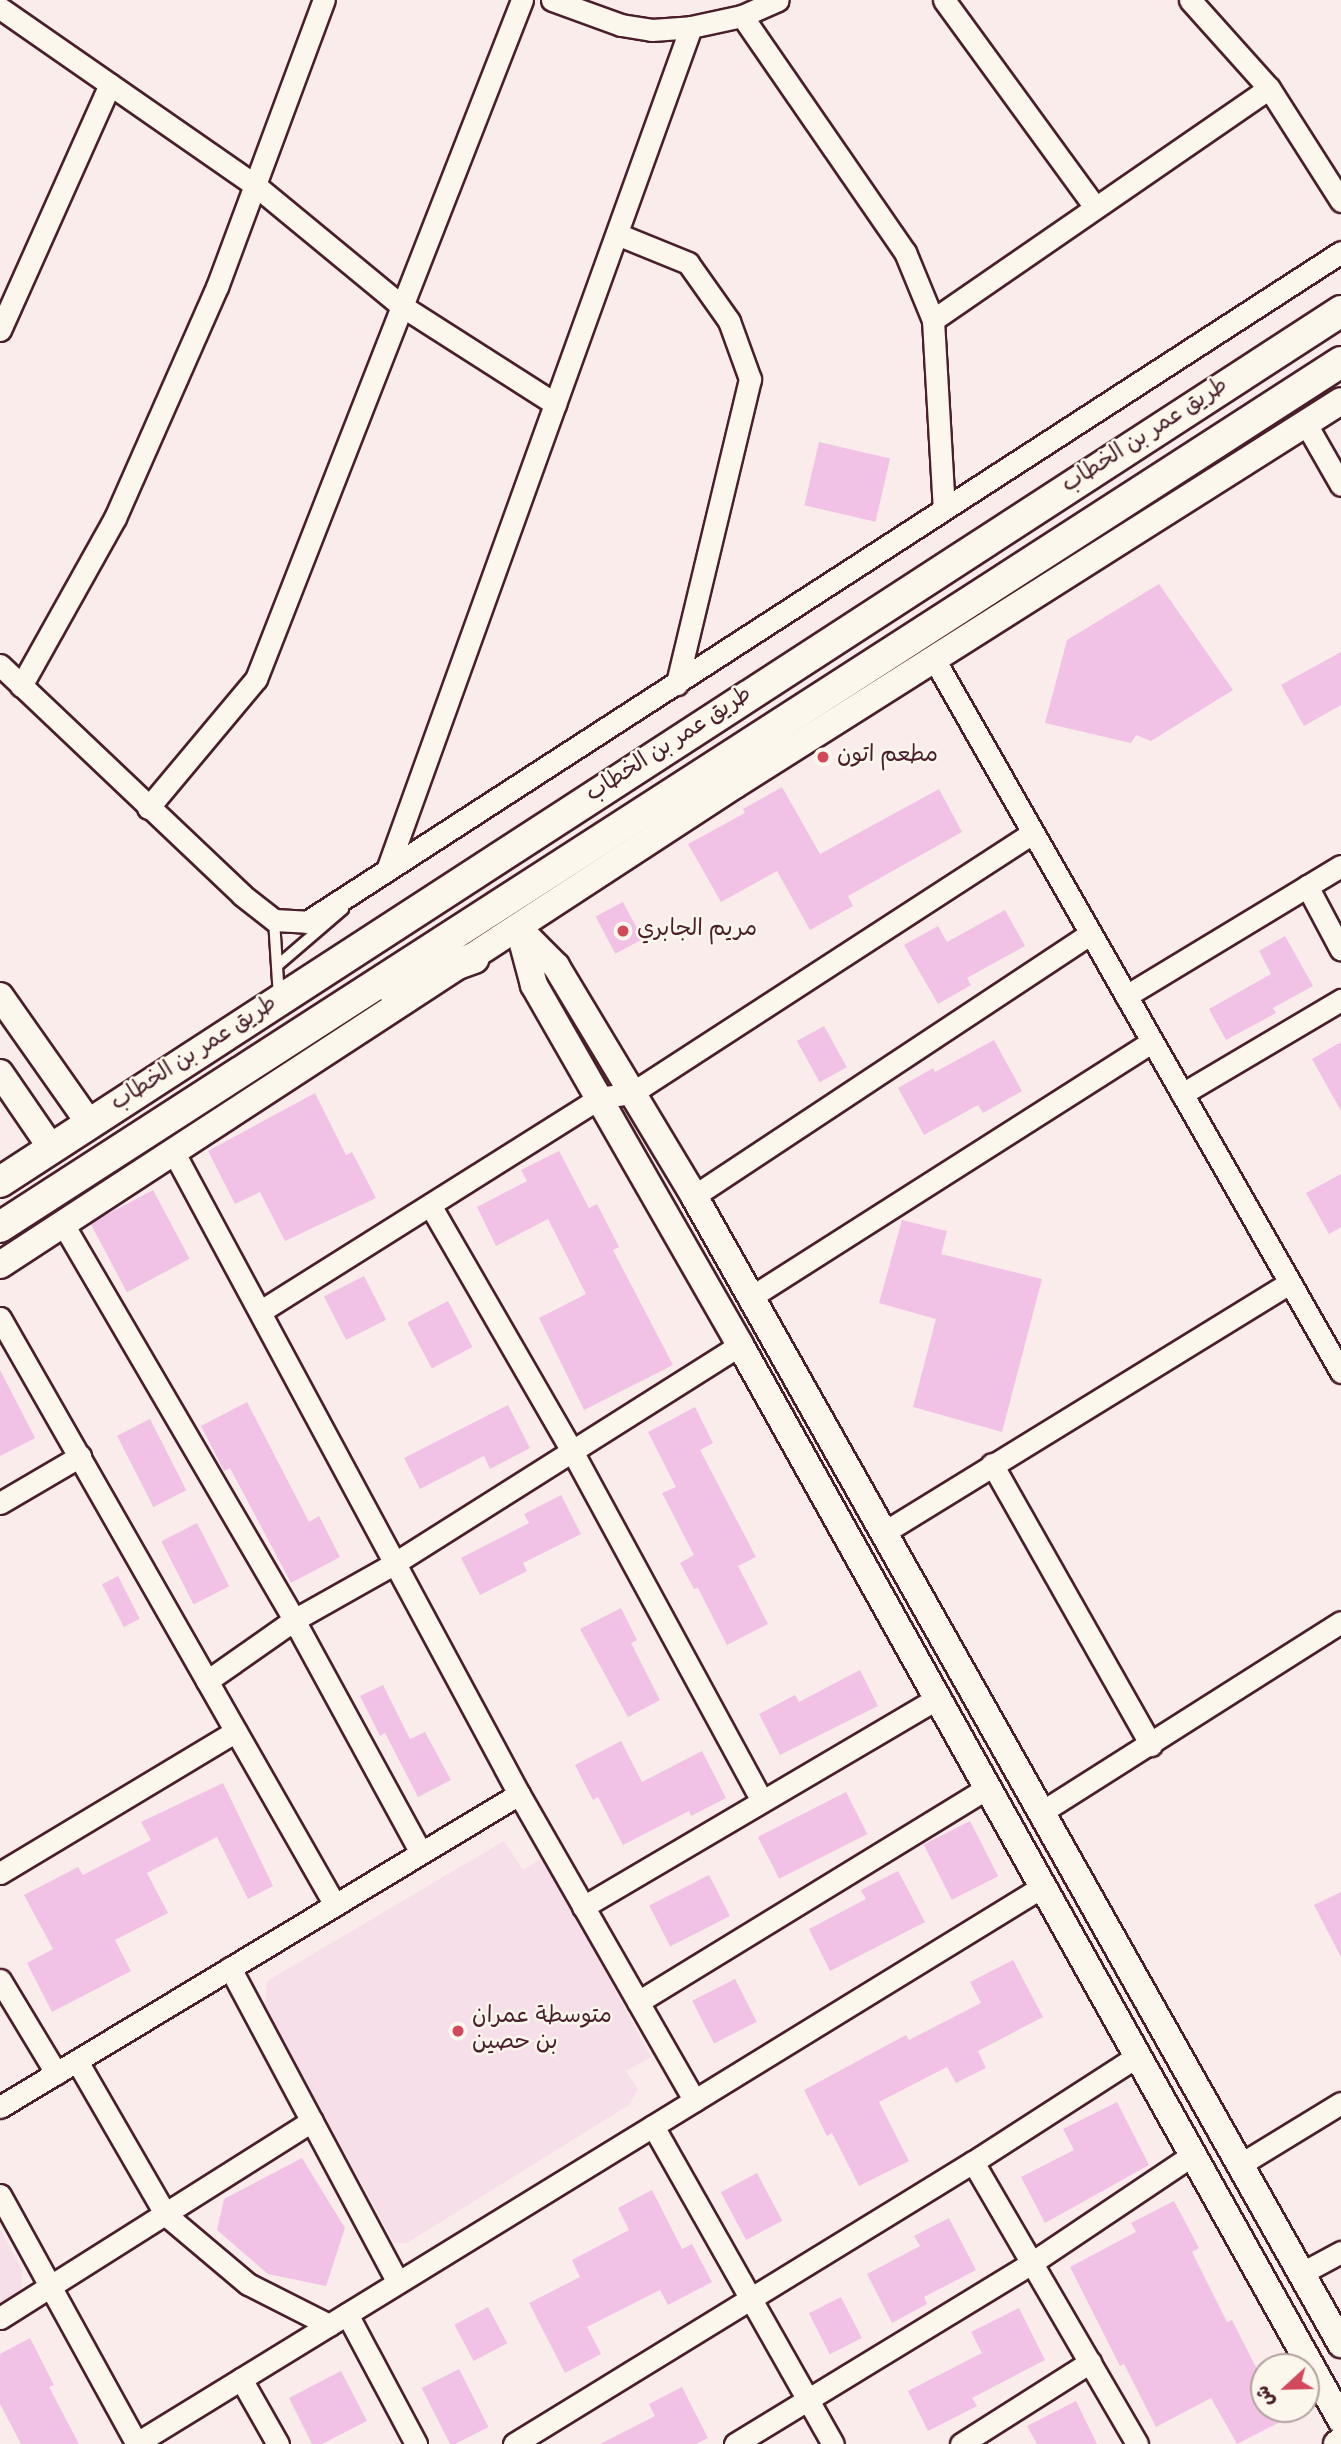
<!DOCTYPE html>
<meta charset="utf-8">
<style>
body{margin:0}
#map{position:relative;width:1341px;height:2444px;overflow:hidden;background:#f9eceb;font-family:"Gochi Hand","Playpen Sans Arabic",sans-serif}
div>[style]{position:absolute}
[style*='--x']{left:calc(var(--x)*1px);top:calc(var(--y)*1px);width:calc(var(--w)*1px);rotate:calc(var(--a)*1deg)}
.built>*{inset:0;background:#f7dfe9}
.building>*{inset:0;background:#f1c2e5;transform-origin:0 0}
.roads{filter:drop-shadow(2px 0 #4a1f2b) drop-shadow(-2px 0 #4a1f2b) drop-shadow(0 2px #4a1f2b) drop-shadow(0 -2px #4a1f2b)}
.service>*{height:10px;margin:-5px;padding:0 5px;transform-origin:5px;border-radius:5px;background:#fbf7ec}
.minor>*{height:21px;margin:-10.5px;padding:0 10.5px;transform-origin:10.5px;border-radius:10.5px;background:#fbf7ec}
.tertiary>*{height:26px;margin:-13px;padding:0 13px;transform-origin:13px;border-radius:13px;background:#fbf7ec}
.secondary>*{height:30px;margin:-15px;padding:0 15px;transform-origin:15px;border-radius:15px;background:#fbf7ec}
.dots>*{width:19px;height:19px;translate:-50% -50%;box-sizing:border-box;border:4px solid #fbf7ec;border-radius:50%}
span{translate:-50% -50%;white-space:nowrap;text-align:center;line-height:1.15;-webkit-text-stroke:5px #fbf7ec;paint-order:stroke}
.street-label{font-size:23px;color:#4a1f2b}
.poi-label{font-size:23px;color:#4a1f2b}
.left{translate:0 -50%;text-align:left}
.north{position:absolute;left:1250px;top:2353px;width:70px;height:70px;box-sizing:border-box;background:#fbf7ec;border:2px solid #b4a19f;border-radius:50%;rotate:248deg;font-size:19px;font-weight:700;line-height:28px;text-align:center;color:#4a1f2b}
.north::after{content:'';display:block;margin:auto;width:24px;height:32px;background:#d1495b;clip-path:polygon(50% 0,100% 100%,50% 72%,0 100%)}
</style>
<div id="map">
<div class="built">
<div style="clip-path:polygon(504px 1841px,523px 1870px,544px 1857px,651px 2057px,626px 2071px,638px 2089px,629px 2105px,407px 2243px,394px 2243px,265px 2006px,267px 1981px)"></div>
<div style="clip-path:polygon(0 2229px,22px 2270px,21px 2295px,0 2307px)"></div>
</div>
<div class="building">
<div style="left:819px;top:442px;width:73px;height:65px;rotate:13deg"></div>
<div style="clip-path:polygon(1159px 584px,1233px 690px,1151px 741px,1136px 735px,1131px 743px,1045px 723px,1067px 640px)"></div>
<div style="clip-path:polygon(1341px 652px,1341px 705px,1304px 726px,1281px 685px)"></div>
<div style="clip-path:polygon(782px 787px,820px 854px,939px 789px,962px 832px,848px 896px,853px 906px,810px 930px,777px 871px,721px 902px,688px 844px,745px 813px,743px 809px)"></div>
<div style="left:623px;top:902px;width:42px;height:31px;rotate:62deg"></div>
<div style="clip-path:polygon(1005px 910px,1025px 946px,967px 978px,971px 985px,938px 1004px,904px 945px,938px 926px,947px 942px)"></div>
<div style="clip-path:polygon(1285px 936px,1313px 986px,1273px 1008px,1276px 1013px,1226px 1040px,1209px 1009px,1271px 974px,1259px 951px)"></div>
<div style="left:824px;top:1026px;width:47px;height:31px;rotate:61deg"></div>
<div style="clip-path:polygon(994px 1040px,1022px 1091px,983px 1113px,978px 1105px,924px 1135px,898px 1088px,933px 1068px,935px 1072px)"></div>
<div style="clip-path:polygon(1341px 1042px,1341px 1111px,1312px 1059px)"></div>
<div style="clip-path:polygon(315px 1093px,346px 1155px,352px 1152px,376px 1198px,285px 1241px,260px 1192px,235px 1204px,208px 1151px)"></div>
<div style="clip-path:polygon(559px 1151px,589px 1208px,597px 1204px,619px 1247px,613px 1250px,673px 1365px,584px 1410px,539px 1318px,586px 1294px,548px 1219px,496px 1246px,477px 1207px,527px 1181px,521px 1170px)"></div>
<div style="clip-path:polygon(1341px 1174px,1341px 1227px,1329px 1234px,1306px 1193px)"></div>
<div style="left:153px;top:1190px;width:78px;height:71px;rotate:62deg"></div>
<div style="clip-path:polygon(902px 1220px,947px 1231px,941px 1254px,1042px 1279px,1002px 1432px,913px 1407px,936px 1319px,879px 1303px)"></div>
<div style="left:364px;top:1276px;width:49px;height:45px;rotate:63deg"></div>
<div style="left:448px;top:1301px;width:52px;height:46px;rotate:62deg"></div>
<div style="clip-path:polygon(0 1370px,35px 1438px,0 1456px)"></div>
<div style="clip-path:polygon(247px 1402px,309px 1522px,319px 1516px,340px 1557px,291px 1583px,230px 1468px,224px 1471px,201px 1426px)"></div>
<div style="clip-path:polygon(508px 1405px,530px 1448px,490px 1469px,484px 1456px,420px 1489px,404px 1458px)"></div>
<div style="clip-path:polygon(695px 1407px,713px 1443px,700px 1450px,756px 1557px,738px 1566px,768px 1624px,727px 1645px,698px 1588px,694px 1589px,680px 1563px,694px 1555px,662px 1493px,676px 1487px,648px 1432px)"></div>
<div style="left:150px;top:1419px;width:80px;height:37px;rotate:63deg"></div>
<div style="clip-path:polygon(561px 1495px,581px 1534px,523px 1563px,527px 1571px,480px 1595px,461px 1558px,529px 1523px,524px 1514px)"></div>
<div style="left:197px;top:1523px;width:71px;height:40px;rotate:63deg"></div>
<div style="left:118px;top:1576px;width:48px;height:18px;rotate:63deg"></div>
<div style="clip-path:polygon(621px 1608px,637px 1640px,631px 1643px,660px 1700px,628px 1717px,580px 1629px)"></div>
<div style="clip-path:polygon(860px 1670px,878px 1706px,780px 1755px,759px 1714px,795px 1695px,799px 1702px)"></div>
<div style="clip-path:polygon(383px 1685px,410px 1739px,425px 1732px,451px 1780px,418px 1797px,385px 1733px,380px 1736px,360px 1696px)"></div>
<div style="clip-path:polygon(621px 1741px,642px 1782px,702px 1751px,726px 1798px,691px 1816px,689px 1811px,623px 1845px,598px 1797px,593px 1800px,575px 1765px)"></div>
<div style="clip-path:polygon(223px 1783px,273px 1886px,248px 1899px,217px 1837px,147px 1873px,168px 1913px,115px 1940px,131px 1971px,52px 2012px,27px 1963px,53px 1949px,24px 1895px,78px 1867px,83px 1875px,151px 1840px,141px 1822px)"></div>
<div style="left:846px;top:1792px;width:47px;height:99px;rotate:63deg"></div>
<div style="left:970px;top:1821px;width:62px;height:52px;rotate:63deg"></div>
<div style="clip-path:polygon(898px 1871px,925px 1922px,830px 1971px,809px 1929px,866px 1899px,861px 1890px)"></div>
<div style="left:709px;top:1875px;width:46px;height:67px;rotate:63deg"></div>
<div style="clip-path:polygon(1341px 1892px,1341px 1957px,1314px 1905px)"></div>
<div style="clip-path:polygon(1013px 1960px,1043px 2017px,978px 2051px,986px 2068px,956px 2083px,947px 2067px,879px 2102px,909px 2161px,859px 2186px,832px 2133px,827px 2136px,804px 2090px,906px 2035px,909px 2040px,981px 2003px,970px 1982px)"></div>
<div style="left:735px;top:1979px;width:48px;height:48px;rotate:63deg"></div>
<div style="clip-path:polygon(1117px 2102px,1149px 2165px,1045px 2223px,1021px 2177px,1074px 2150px,1063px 2129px)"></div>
<div style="clip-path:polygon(302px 2158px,345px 2228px,326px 2286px,268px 2274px,217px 2230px,224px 2199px)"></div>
<div style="left:757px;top:2173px;width:54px;height:41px;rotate:62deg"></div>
<div style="clip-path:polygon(652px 2190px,682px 2249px,692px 2244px,712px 2282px,668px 2305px,660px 2290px,587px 2327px,601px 2354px,565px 2373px,529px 2303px,580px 2277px,572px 2260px,629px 2230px,618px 2208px)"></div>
<div style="clip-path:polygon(1174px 2201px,1199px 2248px,1192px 2252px,1227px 2322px,1232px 2320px,1257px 2369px,1264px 2387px,1264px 2409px,1276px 2409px,1282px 2421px,1237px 2444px,1211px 2398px,1156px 2427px,1124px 2364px,1120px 2366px,1070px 2267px,1136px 2232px,1131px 2223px)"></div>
<div style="clip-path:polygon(949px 2218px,976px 2270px,924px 2297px,927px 2304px,892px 2323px,867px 2274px,920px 2246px,914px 2236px)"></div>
<div style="left:841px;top:2297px;width:46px;height:36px;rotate:63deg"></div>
<div style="left:488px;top:2307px;width:41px;height:38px;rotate:62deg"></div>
<div style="clip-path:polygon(1019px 2308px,1045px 2360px,972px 2398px,977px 2406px,928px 2431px,908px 2391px,982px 2353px,971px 2332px)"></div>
<div style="clip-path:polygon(30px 2338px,54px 2385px,49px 2387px,79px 2444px,21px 2444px,0 2404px,0 2354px)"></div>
<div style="left:459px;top:2369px;width:65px;height:42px;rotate:63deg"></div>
<div style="clip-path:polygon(341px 2371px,367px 2421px,322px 2444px,312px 2444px,289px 2398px)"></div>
<div style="clip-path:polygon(682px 2387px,708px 2438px,696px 2444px,600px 2444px,655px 2416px,649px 2404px)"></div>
<div style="clip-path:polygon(1076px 2401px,1097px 2444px,1037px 2444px,1027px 2426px)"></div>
</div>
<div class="roads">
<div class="service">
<div style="--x:274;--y:920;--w:78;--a:86.3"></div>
<div style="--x:278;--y:965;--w:86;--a:-40.7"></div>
</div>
<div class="minor">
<div style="--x:552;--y:0;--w:73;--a:19.9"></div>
<div style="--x:621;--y:25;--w:31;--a:9"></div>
<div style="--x:652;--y:30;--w:39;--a:-4"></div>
<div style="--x:691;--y:27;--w:52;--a:-12.2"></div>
<div style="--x:742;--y:16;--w:39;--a:-24"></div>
<div style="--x:944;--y:0;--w:255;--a:53.9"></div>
<div style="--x:1190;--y:0;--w:118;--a:48.1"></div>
<div style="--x:1269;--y:88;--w:134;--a:57.5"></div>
<div style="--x:0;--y:8;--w:310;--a:34.8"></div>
<div style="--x:255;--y:185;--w:190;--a:39.5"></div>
<div style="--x:402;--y:306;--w:182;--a:32.6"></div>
<div style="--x:742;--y:16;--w:287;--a:55.4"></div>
<div style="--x:905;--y:252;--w:74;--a:67.6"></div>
<div style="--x:933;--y:320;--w:189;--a:86.7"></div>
<div style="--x:617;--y:234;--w:77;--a:22.2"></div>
<div style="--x:688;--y:263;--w:71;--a:54.7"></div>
<div style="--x:729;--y:321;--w:62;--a:70.1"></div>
<div style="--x:750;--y:379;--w:314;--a:103.5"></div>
<div style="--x:933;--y:320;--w:408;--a:-34.6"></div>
<div style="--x:0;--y:330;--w:269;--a:-65.9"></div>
<div style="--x:1306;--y:424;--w:70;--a:60.2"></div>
<div style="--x:934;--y:659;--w:821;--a:60.28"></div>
<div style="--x:0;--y:665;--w:334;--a:43.5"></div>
<div style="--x:242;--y:895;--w:41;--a:38"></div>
<div style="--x:274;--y:920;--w:33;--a:3"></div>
<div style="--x:307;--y:922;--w:1232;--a:-32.94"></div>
<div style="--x:21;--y:686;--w:193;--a:-60.8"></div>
<div style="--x:115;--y:518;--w:253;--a:-66.2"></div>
<div style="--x:217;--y:287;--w:306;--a:-69.6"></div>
<div style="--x:148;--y:808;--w:168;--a:-50.1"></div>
<div style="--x:256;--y:679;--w:729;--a:-68.61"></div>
<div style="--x:387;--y:870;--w:896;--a:-70.17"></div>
<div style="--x:1307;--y:886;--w:72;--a:62"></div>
<div style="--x:1126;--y:996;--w:251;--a:-31.2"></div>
<div style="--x:1182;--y:1094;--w:185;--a:-30.6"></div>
<div style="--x:173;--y:1151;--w:730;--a:61.72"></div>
<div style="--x:519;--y:1794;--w:353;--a:60.2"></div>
<div style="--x:694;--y:1196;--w:475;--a:-33.5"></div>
<div style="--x:430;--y:1205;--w:284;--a:60"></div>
<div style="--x:572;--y:1451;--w:398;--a:61.5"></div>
<div style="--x:63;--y:1224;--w:458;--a:59.7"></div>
<div style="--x:294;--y:1620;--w:265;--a:61.4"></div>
<div style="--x:751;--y:1297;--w:475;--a:-32.5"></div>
<div style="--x:261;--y:1311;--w:400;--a:-32.2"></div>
<div style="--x:599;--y:1098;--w:33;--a:-9"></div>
<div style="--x:632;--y:1093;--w:477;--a:-33"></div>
<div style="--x:0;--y:1318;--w:676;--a:60.29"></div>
<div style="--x:992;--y:1464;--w:323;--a:60.5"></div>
<div style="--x:0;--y:1503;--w:93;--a:-30.4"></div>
<div style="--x:883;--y:1533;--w:477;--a:-31.6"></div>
<div style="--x:207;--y:1681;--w:106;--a:-35"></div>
<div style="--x:294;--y:1620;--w:116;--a:-29.4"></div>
<div style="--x:395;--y:1563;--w:408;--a:-32.3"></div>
<div style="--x:1040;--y:1813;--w:356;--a:-32.4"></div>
<div style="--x:0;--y:1873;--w:275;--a:-31"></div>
<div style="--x:583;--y:1907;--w:410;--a:-30.5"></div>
<div style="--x:230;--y:1968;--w:356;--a:61.9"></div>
<div style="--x:0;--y:1980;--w:109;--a:58.9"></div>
<div style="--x:638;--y:2002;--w:409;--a:-31.5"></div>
<div style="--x:77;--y:2061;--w:178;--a:60"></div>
<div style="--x:166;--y:2215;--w:107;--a:40.1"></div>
<div style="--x:248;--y:2284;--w:91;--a:26.8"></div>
<div style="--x:0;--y:2107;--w:606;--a:-31.09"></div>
<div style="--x:653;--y:2126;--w:365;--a:60.5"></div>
<div style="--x:973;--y:2162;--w:326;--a:59.8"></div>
<div style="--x:1241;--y:2164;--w:117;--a:-31.4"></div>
<div style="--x:0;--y:2195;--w:284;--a:61.2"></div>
<div style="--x:1300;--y:2274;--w:47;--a:-28.2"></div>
<div style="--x:347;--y:2314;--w:147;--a:62"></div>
<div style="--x:0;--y:2318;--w:369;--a:-32.3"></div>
<div style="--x:241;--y:2379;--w:75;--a:60.4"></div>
<div style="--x:137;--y:2443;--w:1062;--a:-31.57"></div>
<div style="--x:514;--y:2444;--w:539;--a:-31.57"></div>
<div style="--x:973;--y:2162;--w:194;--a:-32.8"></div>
<div style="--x:735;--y:2444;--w:349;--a:-31.4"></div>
<div style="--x:1033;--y:2262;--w:192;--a:-33.9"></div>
<div style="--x:961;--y:2444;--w:153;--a:-32.4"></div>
</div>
<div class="tertiary">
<div style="--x:519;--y:929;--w:58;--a:75"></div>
<div style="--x:534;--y:985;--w:415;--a:60.2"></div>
<div style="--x:740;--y:1345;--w:1232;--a:60.79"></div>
<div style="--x:520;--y:930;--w:51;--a:45"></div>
<div style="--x:556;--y:966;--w:268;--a:59"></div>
<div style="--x:694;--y:1196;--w:1318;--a:60.59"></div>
<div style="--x:0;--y:996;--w:156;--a:54.9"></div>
<div style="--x:0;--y:1073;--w:92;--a:55.6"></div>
<div style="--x:0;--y:1265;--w:878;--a:-33.15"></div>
<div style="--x:735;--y:785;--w:717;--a:-32.36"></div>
<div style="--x:1337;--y:2444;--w:5;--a:-37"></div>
</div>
<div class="secondary">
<div style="--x:391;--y:988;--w:88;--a:-19.9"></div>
<div style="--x:0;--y:1182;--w:1599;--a:-33"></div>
<div style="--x:0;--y:1227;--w:1596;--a:-32.82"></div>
</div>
</div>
<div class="dots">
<div style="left:823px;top:757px;background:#d1495b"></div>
<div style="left:623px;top:931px;background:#d1495b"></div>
<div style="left:458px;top:2031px;background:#d1495b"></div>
</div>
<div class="street-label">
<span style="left:1146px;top:437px;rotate:-33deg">طريق عمر بن الخطاب</span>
<span style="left:670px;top:746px;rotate:-33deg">طريق عمر بن الخطاب</span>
<span style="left:195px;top:1055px;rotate:-33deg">طريق عمر بن الخطاب</span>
</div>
<div class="poi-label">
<span class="left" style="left:837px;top:757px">مطعم اتون</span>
<span class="left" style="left:637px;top:931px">مريم الجابري</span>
<span class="left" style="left:472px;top:2031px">متوسطة عمران<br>بن حصين</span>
</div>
<div class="north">ش</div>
</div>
